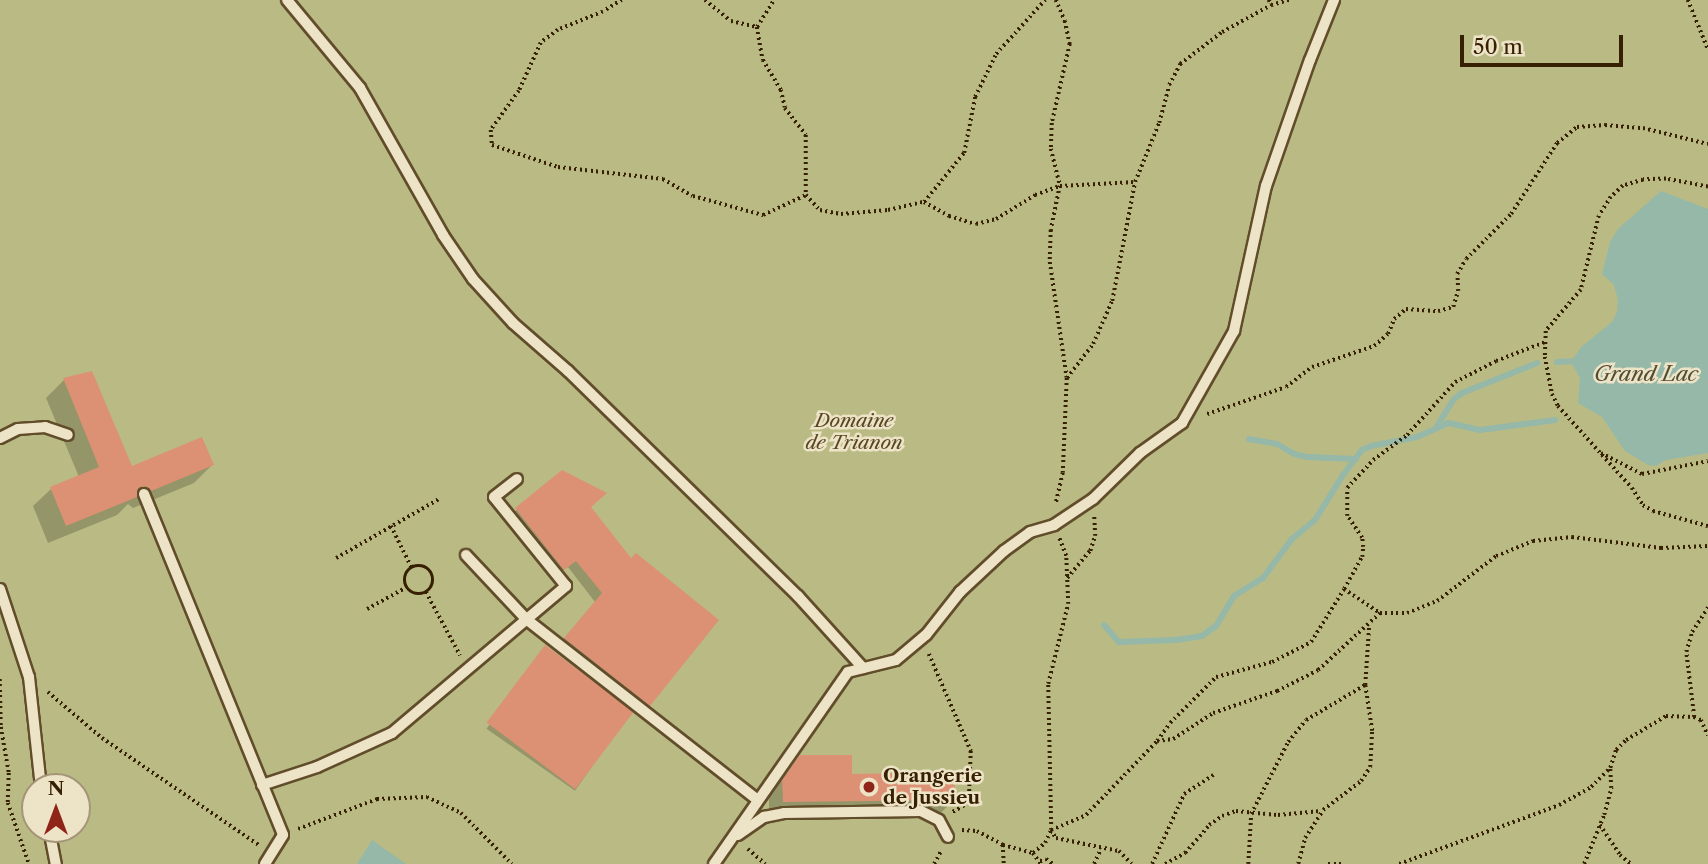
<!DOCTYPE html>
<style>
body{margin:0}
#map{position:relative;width:1708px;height:864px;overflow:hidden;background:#e3d4a9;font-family:"Libre Caslon Text",serif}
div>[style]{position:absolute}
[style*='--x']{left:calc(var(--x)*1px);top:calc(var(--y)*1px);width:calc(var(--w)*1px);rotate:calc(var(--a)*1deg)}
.green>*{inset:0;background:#babb84}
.water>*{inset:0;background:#95b8a8}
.shadow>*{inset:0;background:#0003;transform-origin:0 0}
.stream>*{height:6px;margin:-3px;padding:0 3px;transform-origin:3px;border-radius:3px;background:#95b8a8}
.building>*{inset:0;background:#dc9074;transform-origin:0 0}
.path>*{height:3.5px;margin-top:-1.75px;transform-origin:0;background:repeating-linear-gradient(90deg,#372001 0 2px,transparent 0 5.5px)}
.path>.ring{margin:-1.75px;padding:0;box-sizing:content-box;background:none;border:3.5px solid #372001;border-radius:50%}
.roads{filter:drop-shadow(2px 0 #624d2b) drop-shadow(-2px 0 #624d2b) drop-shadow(0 2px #624d2b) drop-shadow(0 -2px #624d2b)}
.lane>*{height:10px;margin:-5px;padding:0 5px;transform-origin:5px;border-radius:5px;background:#ede3c7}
.dots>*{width:19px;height:19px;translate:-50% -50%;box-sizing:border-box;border:4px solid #ede3c7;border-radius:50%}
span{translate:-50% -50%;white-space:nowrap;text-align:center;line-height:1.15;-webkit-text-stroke:5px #ede3c7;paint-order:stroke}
.park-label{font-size:19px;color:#584722;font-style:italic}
.poi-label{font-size:19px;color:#372001;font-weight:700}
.left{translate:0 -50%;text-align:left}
.water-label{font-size:21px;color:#534e33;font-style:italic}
.north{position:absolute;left:21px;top:773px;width:70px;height:70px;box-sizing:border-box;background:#ede3c7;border:2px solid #a49578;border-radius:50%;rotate:0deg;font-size:19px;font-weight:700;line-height:28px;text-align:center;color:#372001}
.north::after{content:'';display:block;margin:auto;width:24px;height:32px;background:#8f2418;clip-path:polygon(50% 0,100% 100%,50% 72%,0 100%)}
.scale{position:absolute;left:1460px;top:35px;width:163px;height:32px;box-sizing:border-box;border:4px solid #372001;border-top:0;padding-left:9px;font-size:21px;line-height:24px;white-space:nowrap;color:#372001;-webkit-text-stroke:5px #ede3c7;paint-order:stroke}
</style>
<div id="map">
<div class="green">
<div style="clip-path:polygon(evenodd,0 0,1708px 0,1708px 864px,0 864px,0 0,35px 787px,77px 787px,77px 829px,35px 829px,35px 787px)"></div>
</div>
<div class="water">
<div style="clip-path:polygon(1661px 191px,1708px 209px,1708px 453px,1666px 460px,1656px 466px,1648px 465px,1625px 451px,1602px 417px,1578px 403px,1580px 378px,1571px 362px,1581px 347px,1612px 322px,1617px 312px,1618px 300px,1614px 285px,1602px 274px,1610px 242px,1618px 229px)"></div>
<div style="clip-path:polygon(372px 840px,406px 864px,357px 864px)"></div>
</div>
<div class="shadow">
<div style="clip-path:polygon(91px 374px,131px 469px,212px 465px,194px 483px,133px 508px,128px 504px,117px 515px,48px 543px,33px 506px,51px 489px,79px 477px,46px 398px,64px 380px)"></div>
<div style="clip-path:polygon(563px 473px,589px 507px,649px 705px,641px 712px,557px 647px,595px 602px,568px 567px,555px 576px,508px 517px)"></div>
<div style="left:541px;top:651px;width:108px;height:95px;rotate:35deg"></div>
<div style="clip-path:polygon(801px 756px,851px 775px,954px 799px,940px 814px,769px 816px,769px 796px)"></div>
</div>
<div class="stream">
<div style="--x:1557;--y:362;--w:20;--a:-3"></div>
<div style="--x:1437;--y:426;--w:32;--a:-58"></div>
<div style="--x:1454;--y:399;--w:10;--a:-37"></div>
<div style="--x:1462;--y:393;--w:81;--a:-21.8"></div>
<div style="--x:1249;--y:439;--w:28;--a:10"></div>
<div style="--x:1277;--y:444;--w:20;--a:30"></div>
<div style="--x:1294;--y:454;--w:13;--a:13"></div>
<div style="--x:1307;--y:457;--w:49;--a:2.3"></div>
<div style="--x:1104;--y:625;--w:23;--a:49"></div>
<div style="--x:1119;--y:642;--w:57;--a:-2"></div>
<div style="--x:1176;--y:640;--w:26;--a:-9"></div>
<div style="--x:1202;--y:636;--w:17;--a:-36"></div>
<div style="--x:1216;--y:626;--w:35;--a:-59"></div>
<div style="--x:1234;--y:596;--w:34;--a:-32"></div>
<div style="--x:1263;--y:578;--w:49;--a:-53.4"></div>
<div style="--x:1292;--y:539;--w:30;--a:-40"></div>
<div style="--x:1315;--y:520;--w:53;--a:-58.1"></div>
<div style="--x:1343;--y:475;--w:31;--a:-53"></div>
<div style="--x:1362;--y:450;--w:10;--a:-24"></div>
<div style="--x:1371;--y:446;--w:47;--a:-11.1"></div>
<div style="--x:1417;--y:437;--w:35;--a:-24"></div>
<div style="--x:1449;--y:423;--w:32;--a:13"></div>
<div style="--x:1480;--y:430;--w:76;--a:-7.6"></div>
</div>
<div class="building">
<div style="clip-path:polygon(92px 371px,132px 466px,202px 437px,214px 465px,151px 491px,146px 486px,140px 487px,137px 497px,66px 526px,50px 487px,99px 467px,63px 378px)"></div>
<div style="clip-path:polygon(562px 470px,607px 493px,591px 507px,631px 558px,636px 553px,719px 620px,650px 706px,564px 638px,602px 593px,576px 561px,564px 570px,515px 508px)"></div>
<div style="left:545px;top:645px;width:111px;height:97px;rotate:37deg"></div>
<div style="clip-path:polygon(800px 755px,852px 755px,852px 774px,953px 772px,956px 800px,783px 802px,782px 780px)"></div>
</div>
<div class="path">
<div style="--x:622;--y:0;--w:22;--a:148"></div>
<div style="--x:603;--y:12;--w:48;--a:158.2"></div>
<div style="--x:558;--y:30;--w:21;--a:143"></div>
<div style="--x:541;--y:43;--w:53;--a:114.6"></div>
<div style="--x:519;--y:91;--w:48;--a:125.7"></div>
<div style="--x:491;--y:130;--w:15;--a:86"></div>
<div style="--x:492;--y:145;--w:70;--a:18.4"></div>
<div style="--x:558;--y:167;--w:106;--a:6.5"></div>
<div style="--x:663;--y:179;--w:34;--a:30"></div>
<div style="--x:693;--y:196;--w:73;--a:15.2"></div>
<div style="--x:763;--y:215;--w:47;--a:-24.9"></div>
<div style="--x:806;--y:195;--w:21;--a:47"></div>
<div style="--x:820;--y:210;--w:21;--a:11"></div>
<div style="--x:841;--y:214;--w:47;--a:-4.9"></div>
<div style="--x:888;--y:210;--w:37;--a:-13"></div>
<div style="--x:924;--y:202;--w:29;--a:29"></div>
<div style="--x:949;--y:216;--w:28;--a:17"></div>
<div style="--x:976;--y:224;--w:21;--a:-14"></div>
<div style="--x:996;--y:219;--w:46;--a:-31.6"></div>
<div style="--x:1035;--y:195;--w:27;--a:-20"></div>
<div style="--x:1060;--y:186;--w:75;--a:-3.1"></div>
<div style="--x:705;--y:0;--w:33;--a:39"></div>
<div style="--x:731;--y:21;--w:27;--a:13"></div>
<div style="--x:757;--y:27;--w:32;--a:-58"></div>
<div style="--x:1056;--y:0;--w:23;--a:67"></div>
<div style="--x:1065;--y:21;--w:24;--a:78"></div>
<div style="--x:1070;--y:44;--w:81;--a:102.8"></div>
<div style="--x:1052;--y:123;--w:26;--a:92"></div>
<div style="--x:1051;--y:149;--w:38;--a:76"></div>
<div style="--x:1060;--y:186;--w:45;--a:101.6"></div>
<div style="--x:1051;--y:230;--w:32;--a:92"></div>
<div style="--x:1050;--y:262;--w:117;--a:81.7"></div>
<div style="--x:1067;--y:378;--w:95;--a:92.4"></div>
<div style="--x:1063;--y:473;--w:31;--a:103"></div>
<div style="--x:1269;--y:0;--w:5;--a:68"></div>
<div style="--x:1271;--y:5;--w:19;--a:-16"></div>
<div style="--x:1688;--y:0;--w:53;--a:67.8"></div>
<div style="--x:757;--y:27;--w:34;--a:80"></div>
<div style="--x:763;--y:60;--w:35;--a:59"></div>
<div style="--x:781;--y:90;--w:18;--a:77"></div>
<div style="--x:785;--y:108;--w:34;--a:52"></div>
<div style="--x:806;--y:135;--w:60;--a:90"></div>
<div style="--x:1708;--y:187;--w:43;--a:-169.2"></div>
<div style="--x:1666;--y:179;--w:23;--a:178"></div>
<div style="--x:1643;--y:180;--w:21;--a:163"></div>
<div style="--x:1623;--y:186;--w:16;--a:137"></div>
<div style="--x:1611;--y:197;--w:22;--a:122"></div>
<div style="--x:1599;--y:216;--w:76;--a:103.7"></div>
<div style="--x:1581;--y:290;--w:54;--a:130.5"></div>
<div style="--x:1546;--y:331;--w:26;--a:92"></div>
<div style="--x:1545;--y:357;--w:38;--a:79"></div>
<div style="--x:1552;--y:394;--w:13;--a:63"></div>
<div style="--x:1558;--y:406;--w:110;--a:47.9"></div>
<div style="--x:1632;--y:488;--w:20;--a:57"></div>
<div style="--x:1643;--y:505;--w:12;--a:31"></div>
<div style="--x:1653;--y:511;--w:57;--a:15.3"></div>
<div style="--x:924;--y:202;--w:63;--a:-50.8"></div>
<div style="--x:964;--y:153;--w:57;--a:-78.9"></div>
<div style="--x:975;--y:97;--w:48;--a:-64"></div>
<div style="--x:996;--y:54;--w:73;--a:-47.8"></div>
<div style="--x:1067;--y:378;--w:43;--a:-52.6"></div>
<div style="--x:1093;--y:344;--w:47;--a:-66.2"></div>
<div style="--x:1112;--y:301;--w:121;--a:-79.1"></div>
<div style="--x:1135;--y:182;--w:64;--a:-67.9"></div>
<div style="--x:1159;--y:123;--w:39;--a:-75"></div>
<div style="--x:1169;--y:85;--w:24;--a:-62"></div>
<div style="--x:1180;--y:64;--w:53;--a:-37.3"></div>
<div style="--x:1222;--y:32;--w:56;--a:-28.9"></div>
<div style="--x:1207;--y:414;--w:83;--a:-18.9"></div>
<div style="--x:1286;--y:387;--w:33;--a:-38"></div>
<div style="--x:1312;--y:367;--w:65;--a:-18.7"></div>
<div style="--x:1374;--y:346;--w:18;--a:-41"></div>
<div style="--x:1388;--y:334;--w:16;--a:-68"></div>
<div style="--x:1394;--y:319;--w:16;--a:-40"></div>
<div style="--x:1406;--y:309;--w:32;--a:4"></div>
<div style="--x:1438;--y:311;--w:16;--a:-15"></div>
<div style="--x:1453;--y:307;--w:17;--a:-73"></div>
<div style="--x:1458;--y:291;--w:17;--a:-93"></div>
<div style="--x:1457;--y:274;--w:17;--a:-59"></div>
<div style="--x:1466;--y:259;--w:64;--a:-45"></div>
<div style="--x:1511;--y:214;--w:85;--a:-57.1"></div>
<div style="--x:1557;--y:143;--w:26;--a:-39"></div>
<div style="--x:1577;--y:127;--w:28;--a:-4"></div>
<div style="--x:1605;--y:125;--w:38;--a:5"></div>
<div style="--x:1643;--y:128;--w:67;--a:13.8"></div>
<div style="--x:1601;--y:453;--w:46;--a:27.1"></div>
<div style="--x:1642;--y:474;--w:67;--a:-11.1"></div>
<div style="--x:391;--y:526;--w:47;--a:63.4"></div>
<div style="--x:336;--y:558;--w:119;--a:-29.8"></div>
<div class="ring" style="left:405px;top:566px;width:24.5px;height:24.5px"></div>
<div style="--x:1067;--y:578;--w:35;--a:-50"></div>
<div style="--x:1090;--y:551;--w:16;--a:-72"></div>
<div style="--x:1095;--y:536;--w:20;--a:-93"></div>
<div style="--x:1344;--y:589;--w:37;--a:-61"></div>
<div style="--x:1362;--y:557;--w:10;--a:-84"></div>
<div style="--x:1363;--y:547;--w:9;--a:-96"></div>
<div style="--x:1362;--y:538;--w:27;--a:-124"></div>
<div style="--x:1347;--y:516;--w:28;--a:-90"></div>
<div style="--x:1347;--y:488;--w:38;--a:-47"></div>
<div style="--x:1373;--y:460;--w:42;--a:-36.3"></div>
<div style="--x:1407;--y:435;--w:72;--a:-47.8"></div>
<div style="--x:1455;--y:382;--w:46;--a:-27.1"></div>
<div style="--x:1496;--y:361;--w:53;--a:-21.2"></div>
<div style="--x:426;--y:592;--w:72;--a:61.6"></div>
<div style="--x:367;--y:609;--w:46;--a:-28.8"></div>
<div style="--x:929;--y:654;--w:106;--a:66.6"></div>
<div style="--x:971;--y:751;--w:52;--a:92.2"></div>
<div style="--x:969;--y:803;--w:20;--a:150"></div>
<div style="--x:0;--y:679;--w:48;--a:88.8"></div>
<div style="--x:1;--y:727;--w:47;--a:80.1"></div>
<div style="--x:9;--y:773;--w:30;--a:92"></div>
<div style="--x:8;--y:803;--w:65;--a:71"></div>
<div style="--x:48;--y:692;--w:71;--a:40.4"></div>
<div style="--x:102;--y:738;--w:190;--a:34.3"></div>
<div style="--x:1694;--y:717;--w:65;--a:-97"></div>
<div style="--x:1686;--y:652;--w:21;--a:-73"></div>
<div style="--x:1692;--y:632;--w:30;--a:-57"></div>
<div style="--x:1157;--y:741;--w:22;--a:-54"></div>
<div style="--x:1170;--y:723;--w:65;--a:-45"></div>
<div style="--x:1216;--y:677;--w:58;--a:-15"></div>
<div style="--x:1272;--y:662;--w:44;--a:-27.1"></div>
<div style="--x:1311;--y:642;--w:62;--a:-58.1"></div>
<div style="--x:1344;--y:589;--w:43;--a:33.7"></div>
<div style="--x:1600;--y:825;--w:36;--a:56"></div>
<div style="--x:1620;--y:855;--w:14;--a:39"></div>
<div style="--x:298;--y:829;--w:85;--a:-20.8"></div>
<div style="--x:377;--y:799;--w:50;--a:-2.3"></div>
<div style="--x:427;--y:797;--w:38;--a:25"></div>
<div style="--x:461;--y:813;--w:72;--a:45"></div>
<div style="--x:962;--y:830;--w:15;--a:4"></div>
<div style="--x:977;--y:831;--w:30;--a:28"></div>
<div style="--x:1003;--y:845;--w:31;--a:15"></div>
<div style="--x:1033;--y:853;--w:16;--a:-40"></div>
<div style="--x:1045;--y:843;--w:14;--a:-65"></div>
<div style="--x:1051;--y:830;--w:146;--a:-91.2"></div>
<div style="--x:1048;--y:684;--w:82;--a:-76"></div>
<div style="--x:1068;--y:604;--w:48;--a:-92.4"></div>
<div style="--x:1066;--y:556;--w:19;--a:-111"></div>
<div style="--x:1051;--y:830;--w:38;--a:-23"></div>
<div style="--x:1086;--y:815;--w:103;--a:-46.2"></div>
<div style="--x:1157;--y:741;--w:16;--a:-7"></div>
<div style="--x:1173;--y:739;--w:48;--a:-33"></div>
<div style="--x:1213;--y:713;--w:68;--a:-19"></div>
<div style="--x:1277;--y:691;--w:46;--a:-27.1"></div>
<div style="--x:1318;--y:670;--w:84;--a:-42.6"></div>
<div style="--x:1380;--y:613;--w:27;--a:0"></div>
<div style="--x:1407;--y:613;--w:32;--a:-22"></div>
<div style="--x:1437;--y:601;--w:74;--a:-37.3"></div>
<div style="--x:1496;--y:556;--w:40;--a:-22"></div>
<div style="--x:1533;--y:541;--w:39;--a:-6"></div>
<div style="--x:1572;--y:537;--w:90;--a:7"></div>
<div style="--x:1661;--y:548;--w:47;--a:-2.4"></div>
<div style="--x:1051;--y:830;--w:9;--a:58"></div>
<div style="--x:1056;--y:838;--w:64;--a:11.7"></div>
<div style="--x:1119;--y:851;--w:18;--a:45"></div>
<div style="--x:1003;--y:845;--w:19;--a:87"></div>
<div style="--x:748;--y:849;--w:23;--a:41"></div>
<div style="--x:1033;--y:853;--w:14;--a:54"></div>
<div style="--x:1040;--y:861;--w:6;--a:-18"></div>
<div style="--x:1046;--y:859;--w:9;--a:36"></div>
<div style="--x:934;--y:864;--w:15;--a:-62"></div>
<div style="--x:1094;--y:864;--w:17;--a:-66"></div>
<div style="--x:1152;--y:864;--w:77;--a:-65.4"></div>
<div style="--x:1184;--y:794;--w:35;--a:-33"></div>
<div style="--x:1165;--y:864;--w:23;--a:-29"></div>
<div style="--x:1185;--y:853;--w:37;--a:-49"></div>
<div style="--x:1209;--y:825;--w:16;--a:-35"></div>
<div style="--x:1222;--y:816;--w:15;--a:-20"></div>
<div style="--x:1236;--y:811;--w:42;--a:5.4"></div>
<div style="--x:1278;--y:815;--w:43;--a:-5.3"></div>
<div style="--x:1248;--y:864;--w:50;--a:-86.6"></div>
<div style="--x:1251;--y:814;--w:81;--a:-62.8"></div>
<div style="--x:1288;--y:742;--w:28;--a:-51"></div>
<div style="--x:1306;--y:720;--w:69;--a:-30.7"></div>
<div style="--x:1365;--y:685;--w:60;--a:-86.2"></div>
<div style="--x:1298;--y:864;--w:27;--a:-75"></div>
<div style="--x:1305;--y:838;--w:33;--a:-57"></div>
<div style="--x:1323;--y:810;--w:48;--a:-37.3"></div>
<div style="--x:1361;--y:781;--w:17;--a:-57"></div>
<div style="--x:1370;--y:767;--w:36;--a:-87"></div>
<div style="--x:1372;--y:731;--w:47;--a:-98.7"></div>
<div style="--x:1328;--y:864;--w:16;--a:0"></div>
<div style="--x:1399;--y:864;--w:171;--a:-20.2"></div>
<div style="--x:1559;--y:805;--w:37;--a:-29"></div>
<div style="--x:1591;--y:787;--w:27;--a:-45"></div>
<div style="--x:1610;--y:768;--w:19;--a:-72"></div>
<div style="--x:1616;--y:750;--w:14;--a:-45"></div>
<div style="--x:1626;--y:740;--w:47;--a:-31"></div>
<div style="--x:1666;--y:716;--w:28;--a:2"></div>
<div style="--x:1694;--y:717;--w:8;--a:23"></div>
<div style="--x:1701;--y:720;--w:17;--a:66"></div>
<div style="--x:1584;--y:864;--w:53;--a:-67.8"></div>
<div style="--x:1604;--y:815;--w:28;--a:-75"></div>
<div style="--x:1611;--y:788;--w:19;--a:-93"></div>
</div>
<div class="roads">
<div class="lane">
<div style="--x:287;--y:0;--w:114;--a:50.3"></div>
<div style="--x:360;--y:88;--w:169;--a:60.5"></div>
<div style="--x:443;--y:235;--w:53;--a:55.7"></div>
<div style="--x:473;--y:279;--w:59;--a:47.7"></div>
<div style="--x:513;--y:323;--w:73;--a:41.1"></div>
<div style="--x:568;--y:371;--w:322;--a:44.4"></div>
<div style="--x:798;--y:596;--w:97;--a:47.9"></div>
<div style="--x:0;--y:438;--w:20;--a:-27"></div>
<div style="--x:18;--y:429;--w:27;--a:-4"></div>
<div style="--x:45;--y:427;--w:24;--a:19"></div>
<div style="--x:144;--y:494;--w:368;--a:67.8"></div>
<div style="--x:283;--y:835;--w:34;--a:122"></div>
<div style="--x:466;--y:555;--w:88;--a:46.8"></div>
<div style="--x:526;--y:619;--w:294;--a:38"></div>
<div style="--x:0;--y:589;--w:93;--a:71.8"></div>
<div style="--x:29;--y:677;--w:111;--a:83.8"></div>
<div style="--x:262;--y:785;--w:58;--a:-18.1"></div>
<div style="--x:317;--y:767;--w:82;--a:-24.4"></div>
<div style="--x:392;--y:733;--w:228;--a:-40.2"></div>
<div style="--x:566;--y:586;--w:114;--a:-129"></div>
<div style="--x:494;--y:497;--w:29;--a:-38"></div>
<div style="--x:49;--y:829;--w:36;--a:79"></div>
<div style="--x:738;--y:835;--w:32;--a:-35"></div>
<div style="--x:764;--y:817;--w:20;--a:-11"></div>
<div style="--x:784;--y:813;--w:137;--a:-0.8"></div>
<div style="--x:921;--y:811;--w:20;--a:27"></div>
<div style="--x:939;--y:820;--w:19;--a:62"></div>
<div style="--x:714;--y:864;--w:234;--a:-55.1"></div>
<div style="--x:848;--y:672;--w:49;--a:-14"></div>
<div style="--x:896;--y:660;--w:39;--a:-40"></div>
<div style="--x:926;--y:635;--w:55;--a:-51.7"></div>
<div style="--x:960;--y:592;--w:60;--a:-43"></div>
<div style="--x:1004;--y:551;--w:32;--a:-36"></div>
<div style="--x:1030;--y:532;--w:25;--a:-16"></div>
<div style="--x:1054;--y:525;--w:47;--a:-33.7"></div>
<div style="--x:1093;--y:499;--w:66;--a:-44.4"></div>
<div style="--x:1140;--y:453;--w:52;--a:-35.5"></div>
<div style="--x:1182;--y:423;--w:106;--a:-60.5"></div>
<div style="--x:1234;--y:331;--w:148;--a:-77.6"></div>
<div style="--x:1266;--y:186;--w:133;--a:-70.8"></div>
<div style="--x:1310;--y:60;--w:65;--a:-68.2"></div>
</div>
</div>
<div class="dots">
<div style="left:869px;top:787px;background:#8f2418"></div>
</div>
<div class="park-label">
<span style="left:854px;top:432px">Domaine<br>de Trianon</span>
</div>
<div class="poi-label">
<span class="left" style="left:883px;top:787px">Orangerie<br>de Jussieu</span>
</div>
<div class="water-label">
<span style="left:1646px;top:374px">Grand Lac</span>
</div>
<div class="north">N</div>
<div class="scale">50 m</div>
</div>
